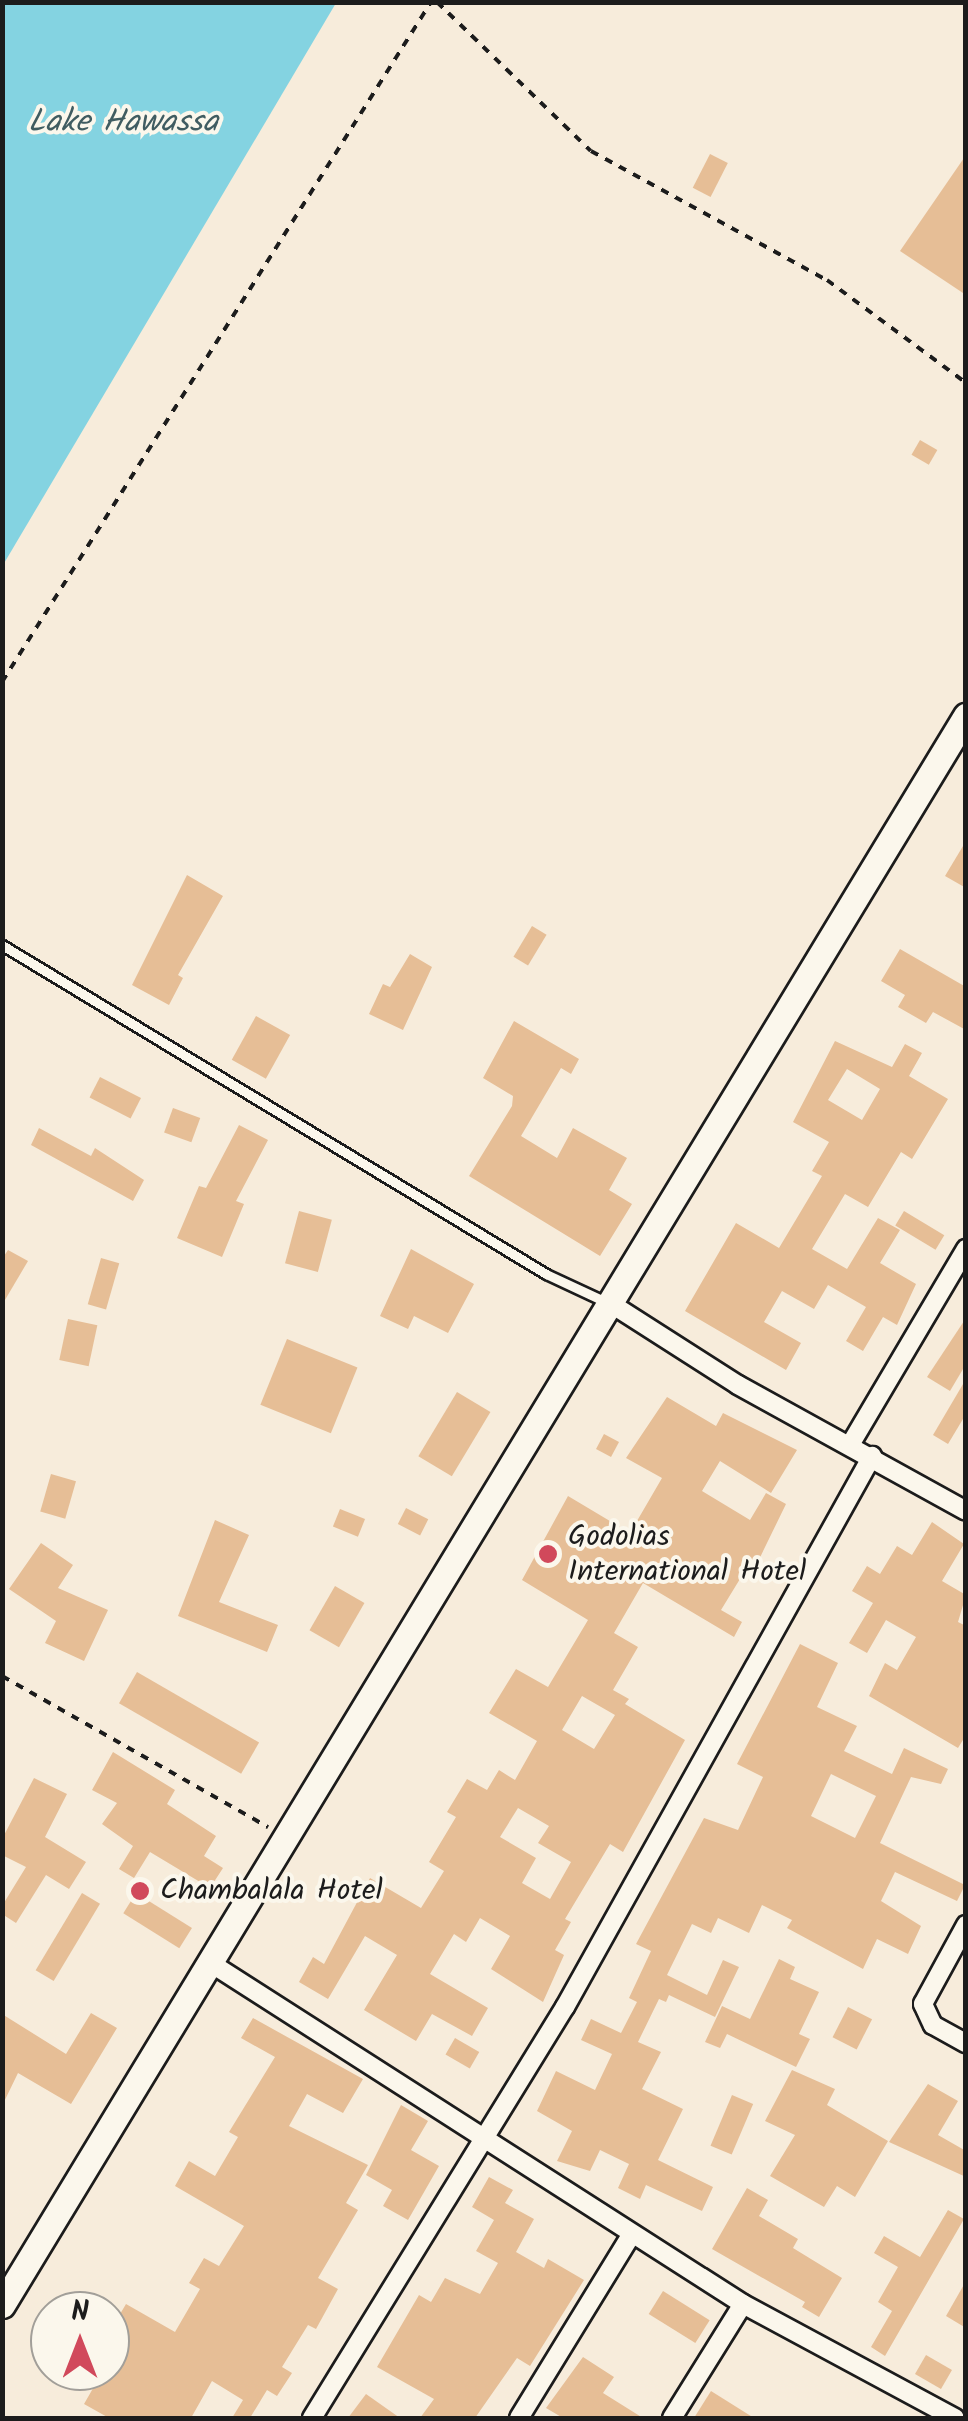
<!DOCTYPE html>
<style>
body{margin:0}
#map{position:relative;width:968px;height:2421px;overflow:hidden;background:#f7ecdb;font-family:Kalam,sans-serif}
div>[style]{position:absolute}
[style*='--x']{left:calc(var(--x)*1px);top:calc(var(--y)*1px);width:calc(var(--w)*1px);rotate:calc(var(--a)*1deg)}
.water>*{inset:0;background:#84d3e1}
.building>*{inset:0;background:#e6be96;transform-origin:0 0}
.path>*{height:4px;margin-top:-2px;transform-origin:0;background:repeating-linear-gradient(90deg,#1c1c1c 0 8px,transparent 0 16px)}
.roads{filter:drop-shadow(2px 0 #1c1c1c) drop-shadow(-2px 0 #1c1c1c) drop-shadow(0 2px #1c1c1c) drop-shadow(0 -2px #1c1c1c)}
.service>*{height:9px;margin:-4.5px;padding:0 4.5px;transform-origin:4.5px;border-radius:4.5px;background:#fbf7ec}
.minor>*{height:18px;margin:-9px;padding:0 9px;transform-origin:9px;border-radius:9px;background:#fbf7ec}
.secondary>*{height:25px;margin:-12.5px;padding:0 12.5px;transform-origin:12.5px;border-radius:12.5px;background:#fbf7ec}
.dots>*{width:28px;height:28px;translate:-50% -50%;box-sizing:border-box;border:5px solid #fbf7ec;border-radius:50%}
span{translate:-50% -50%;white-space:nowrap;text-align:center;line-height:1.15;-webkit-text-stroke:8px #fbf7ec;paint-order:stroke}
.poi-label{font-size:30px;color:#1c1c1c}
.left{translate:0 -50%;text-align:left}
.water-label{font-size:32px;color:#405c61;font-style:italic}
.frame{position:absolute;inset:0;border:5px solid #1c1c1c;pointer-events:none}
.north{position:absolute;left:30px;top:2291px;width:100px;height:100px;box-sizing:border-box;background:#fbf7ec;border:2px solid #a29f99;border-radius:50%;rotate:0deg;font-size:28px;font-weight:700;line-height:40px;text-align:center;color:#1c1c1c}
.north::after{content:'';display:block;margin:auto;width:35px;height:45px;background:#d1495b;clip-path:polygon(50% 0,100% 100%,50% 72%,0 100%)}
</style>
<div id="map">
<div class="water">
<div style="clip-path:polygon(3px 2px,336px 3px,3px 565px,2px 3px)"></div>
</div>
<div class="building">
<div style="left:710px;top:154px;width:20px;height:38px;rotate:27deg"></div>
<div style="clip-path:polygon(966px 155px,966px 295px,900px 251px)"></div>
<div style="left:920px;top:440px;width:20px;height:17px;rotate:30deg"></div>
<div style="clip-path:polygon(966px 841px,966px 888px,945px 876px)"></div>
<div style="clip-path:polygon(187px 875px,223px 896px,178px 975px,183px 978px,169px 1005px,132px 985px)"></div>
<div style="left:532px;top:926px;width:17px;height:36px;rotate:31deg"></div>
<div style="clip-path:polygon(900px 949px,966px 987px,966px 1030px,933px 1012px,926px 1023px,898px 1007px,905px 995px,881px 981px)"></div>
<div style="clip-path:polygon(410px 954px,432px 967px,403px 1030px,369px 1014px,383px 984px,390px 987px)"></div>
<div style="left:256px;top:1016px;width:39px;height:50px;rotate:29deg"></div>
<div style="clip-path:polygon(514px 1021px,579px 1059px,571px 1074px,561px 1068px,521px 1136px,557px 1158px,573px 1128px,627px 1158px,609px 1190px,632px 1204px,600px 1256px,469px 1176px,512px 1106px,513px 1096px,483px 1078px)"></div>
<div style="clip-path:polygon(evenodd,835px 1041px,892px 1067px,905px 1044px,922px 1053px,909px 1076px,948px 1099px,912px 1159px,901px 1152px,868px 1207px,845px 1194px,812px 1249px,847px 1269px,878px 1218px,900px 1230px,880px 1263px,916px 1284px,897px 1325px,883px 1317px,863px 1351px,846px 1341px,866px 1307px,828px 1285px,814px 1309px,782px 1291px,764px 1322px,801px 1343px,786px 1370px,685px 1311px,736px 1223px,779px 1248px,822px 1176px,812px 1171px,829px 1142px,793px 1122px,835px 1041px,847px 1069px,880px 1089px,862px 1120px,828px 1100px,847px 1069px)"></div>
<div style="left:100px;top:1077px;width:46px;height:23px;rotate:27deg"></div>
<div style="left:173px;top:1108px;width:29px;height:26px;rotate:20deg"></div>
<div style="clip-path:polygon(239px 1125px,268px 1140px,236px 1201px,244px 1204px,222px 1257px,177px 1238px,199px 1186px,206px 1188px)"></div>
<div style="clip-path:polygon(39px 1128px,91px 1156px,95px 1148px,144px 1180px,133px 1201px,31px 1145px)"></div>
<div style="left:299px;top:1211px;width:34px;height:54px;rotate:15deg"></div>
<div style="left:904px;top:1211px;width:47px;height:17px;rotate:31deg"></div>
<div style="clip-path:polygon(411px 1249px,474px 1284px,448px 1333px,414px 1316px,408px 1329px,380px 1316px)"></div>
<div style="clip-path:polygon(8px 1250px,28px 1261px,2px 1305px,2px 1259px)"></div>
<div style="left:101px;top:1258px;width:19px;height:48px;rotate:16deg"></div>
<div style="clip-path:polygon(966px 1318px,966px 1364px,950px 1391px,927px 1377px)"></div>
<div style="left:68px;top:1319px;width:30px;height:42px;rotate:12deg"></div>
<div style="left:287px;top:1339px;width:76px;height:71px;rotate:22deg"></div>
<div style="clip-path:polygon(966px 1379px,966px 1414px,948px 1444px,933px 1435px)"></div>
<div style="left:457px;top:1392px;width:39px;height:75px;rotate:31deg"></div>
<div style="clip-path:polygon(evenodd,667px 1397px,716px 1426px,723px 1413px,797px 1450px,771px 1493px,720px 1461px,702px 1491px,750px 1520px,766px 1493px,786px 1504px,750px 1578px,743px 1574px,721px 1610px,742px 1622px,734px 1637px,643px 1583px,614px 1633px,638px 1647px,613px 1690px,629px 1699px,625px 1704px,685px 1740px,623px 1852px,610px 1844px,565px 1919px,571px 1922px,555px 1950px,564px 1955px,543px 2002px,491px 1969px,510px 1936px,480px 1918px,466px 1942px,454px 1934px,430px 1974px,488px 2008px,472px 2036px,432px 2014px,416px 2041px,364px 2010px,397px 1955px,365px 1936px,328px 1999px,299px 1982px,313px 1957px,324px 1964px,370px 1878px,421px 1908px,444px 1871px,429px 1862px,456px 1817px,447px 1812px,467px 1779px,487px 1790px,499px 1770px,515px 1780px,537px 1741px,489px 1713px,516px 1669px,548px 1687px,588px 1620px,522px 1580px,568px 1496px,630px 1533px,662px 1478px,626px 1458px,667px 1397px,582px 1696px,615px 1715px,594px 1749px,562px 1730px,582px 1696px,667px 1397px,518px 1808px,549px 1826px,538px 1843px,571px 1862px,550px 1899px,522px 1883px,536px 1858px,500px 1837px,518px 1808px)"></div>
<div style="left:604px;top:1434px;width:17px;height:17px;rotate:28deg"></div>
<div style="left:51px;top:1474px;width:26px;height:39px;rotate:16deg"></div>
<div style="left:406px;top:1508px;width:25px;height:18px;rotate:27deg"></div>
<div style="left:340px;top:1509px;width:27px;height:19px;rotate:22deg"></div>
<div style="clip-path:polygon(215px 1520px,249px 1535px,219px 1602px,278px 1625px,267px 1652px,178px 1616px)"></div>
<div style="clip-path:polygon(932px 1522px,964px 1544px,942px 1581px,966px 1595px,958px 1622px,966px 1626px,966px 1735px,958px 1748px,869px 1696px,885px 1663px,897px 1670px,916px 1637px,886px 1620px,867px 1653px,849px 1643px,873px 1603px,852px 1591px,867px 1566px,880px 1574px,897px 1546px,912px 1555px)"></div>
<div style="clip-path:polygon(41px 1543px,73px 1565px,58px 1588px,108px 1610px,84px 1661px,45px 1643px,56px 1621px,9px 1589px)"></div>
<div style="left:335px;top:1586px;width:34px;height:51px;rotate:30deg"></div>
<div style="clip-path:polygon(evenodd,800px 1644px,838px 1663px,817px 1707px,857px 1726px,844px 1751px,892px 1774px,904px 1748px,948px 1769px,941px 1784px,911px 1777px,880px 1843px,965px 1885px,957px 1901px,895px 1872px,881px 1901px,921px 1926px,908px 1954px,877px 1939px,863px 1969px,787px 1928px,792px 1920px,762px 1905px,749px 1933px,718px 1918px,711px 1933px,692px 1924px,667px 1975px,707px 1995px,723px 1960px,739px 1967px,715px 2017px,669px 1995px,666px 2002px,659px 1999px,638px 2042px,661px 2052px,642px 2089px,683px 2109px,658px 2160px,713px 2187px,702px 2211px,646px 2185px,640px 2199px,618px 2188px,629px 2164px,600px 2150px,590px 2171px,557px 2161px,572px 2131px,537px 2111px,556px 2071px,595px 2090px,612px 2054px,581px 2040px,591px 2019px,621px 2033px,637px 2002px,629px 1998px,651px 1951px,636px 1944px,704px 1818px,738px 1830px,763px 1777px,737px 1764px,800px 1644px,831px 1774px,876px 1796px,855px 1838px,811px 1816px,831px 1774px)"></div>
<div style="left:137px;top:1672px;width:141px;height:36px;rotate:30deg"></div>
<div style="clip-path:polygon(113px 1752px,175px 1790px,167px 1804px,216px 1836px,204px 1856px,223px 1868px,210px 1888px,150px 1852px,134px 1878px,119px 1869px,133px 1846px,102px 1824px,117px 1803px,92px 1790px)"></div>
<div style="clip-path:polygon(34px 1778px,67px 1794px,45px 1837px,86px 1862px,69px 1889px,46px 1875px,16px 1923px,2px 1914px,2px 1906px,26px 1867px,2px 1855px,2px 1839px)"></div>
<div style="left:82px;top:1893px;width:21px;height:90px;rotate:31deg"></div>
<div style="left:136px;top:1893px;width:66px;height:24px;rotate:32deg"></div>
<div style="clip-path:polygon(779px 1959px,795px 1967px,790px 1979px,819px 1992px,799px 2034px,810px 2039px,796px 2067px,727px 2034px,720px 2048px,705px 2042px,722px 2006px,750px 2019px)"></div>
<div style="left:848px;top:2007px;width:27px;height:34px;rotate:27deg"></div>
<div style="clip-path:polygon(91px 2013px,117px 2028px,71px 2104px,18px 2073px,2px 2106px,2px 2014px,66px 2054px)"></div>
<div style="clip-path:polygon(253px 2018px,363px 2079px,343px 2113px,307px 2094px,289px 2126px,368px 2165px,346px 2203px,358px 2210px,318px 2278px,338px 2289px,316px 2329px,308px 2325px,282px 2367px,292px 2373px,277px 2396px,267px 2390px,250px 2418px,232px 2418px,243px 2400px,212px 2381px,191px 2418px,109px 2418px,84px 2404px,103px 2371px,110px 2371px,110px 2331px,126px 2304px,175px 2332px,200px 2289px,189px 2283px,204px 2258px,219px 2266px,244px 2226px,175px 2186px,189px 2161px,215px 2176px,238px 2137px,229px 2132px,275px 2057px,241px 2038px)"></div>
<div style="left:455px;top:2038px;width:28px;height:19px;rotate:30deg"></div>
<div style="clip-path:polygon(792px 2070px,835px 2089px,827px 2105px,888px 2141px,855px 2197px,837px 2186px,824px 2207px,770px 2176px,795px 2135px,765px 2121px)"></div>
<div style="clip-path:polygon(928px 2084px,958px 2101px,938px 2135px,966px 2151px,966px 2177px,889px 2142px)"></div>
<div style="left:732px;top:2095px;width:23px;height:55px;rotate:23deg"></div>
<div style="clip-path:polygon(401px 2105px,428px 2121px,411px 2150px,439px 2166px,408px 2220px,383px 2206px,392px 2190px,366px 2175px)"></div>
<div style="clip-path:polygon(489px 2177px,513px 2190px,505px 2203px,534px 2219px,516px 2252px,544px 2268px,548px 2259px,584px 2280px,530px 2366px,517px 2358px,475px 2418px,420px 2418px,434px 2399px,377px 2367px,419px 2295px,431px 2302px,445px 2278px,480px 2294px,498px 2263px,476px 2251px,494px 2220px,472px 2207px)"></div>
<div style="clip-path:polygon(747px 2188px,768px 2200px,759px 2216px,798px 2239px,793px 2248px,842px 2278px,819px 2317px,802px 2307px,805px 2302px,712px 2249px)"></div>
<div style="clip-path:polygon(948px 2210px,964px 2219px,885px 2356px,871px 2347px,892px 2311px,878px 2302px,898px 2267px,874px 2253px,884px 2236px,920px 2257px)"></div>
<div style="clip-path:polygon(966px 2281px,966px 2328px,946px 2316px)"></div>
<div style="left:663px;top:2291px;width:55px;height:27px;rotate:32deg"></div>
<div style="left:926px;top:2355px;width:30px;height:22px;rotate:30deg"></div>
<div style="clip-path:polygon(583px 2357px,614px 2377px,603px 2393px,643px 2418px,563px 2418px,546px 2408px)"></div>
<div style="clip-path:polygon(711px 2391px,754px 2418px,694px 2418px)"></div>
<div style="clip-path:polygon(366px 2394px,400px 2418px,348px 2418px)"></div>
</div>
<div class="path">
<div style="--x:437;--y:2;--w:214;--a:44.1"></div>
<div style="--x:591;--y:151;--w:269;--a:28.7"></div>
<div style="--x:827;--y:280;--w:173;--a:36.5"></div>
<div style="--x:2;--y:682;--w:804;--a:-57.75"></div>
<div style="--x:2;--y:1676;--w:306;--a:29.6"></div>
</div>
<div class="roads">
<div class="service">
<div style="--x:2;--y:945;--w:636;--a:31.16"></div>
<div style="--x:546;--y:1274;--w:66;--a:25"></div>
</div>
<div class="minor">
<div style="--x:613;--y:1305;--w:148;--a:32.6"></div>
<div style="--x:738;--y:1385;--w:260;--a:28.9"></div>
<div style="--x:850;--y:1445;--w:228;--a:-59.4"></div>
<div style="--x:966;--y:1925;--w:90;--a:118.6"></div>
<div style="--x:923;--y:2004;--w:23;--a:65"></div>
<div style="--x:933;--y:2025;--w:38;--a:29"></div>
<div style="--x:209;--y:1962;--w:634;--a:32.64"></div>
<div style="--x:743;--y:2304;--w:241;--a:28.3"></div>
<div style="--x:312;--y:2418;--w:483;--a:-58.4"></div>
<div style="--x:565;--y:2007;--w:631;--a:-60.87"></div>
<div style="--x:519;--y:2418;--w:215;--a:-58.5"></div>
<div style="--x:672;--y:2418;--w:134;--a:-58.1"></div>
</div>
<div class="secondary">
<div style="--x:2;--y:2305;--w:1859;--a:-58.76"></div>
</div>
</div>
<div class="dots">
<div style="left:548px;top:1554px;background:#d1495b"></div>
<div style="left:140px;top:1891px;background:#d1495b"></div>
</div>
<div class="poi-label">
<span class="left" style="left:568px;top:1554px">Godolias<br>International Hotel</span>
<span class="left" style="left:160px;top:1891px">Chambalala Hotel</span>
</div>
<div class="water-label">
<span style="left:123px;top:123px">Lake Hawassa</span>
</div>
<div class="frame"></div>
<div class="north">N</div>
</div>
